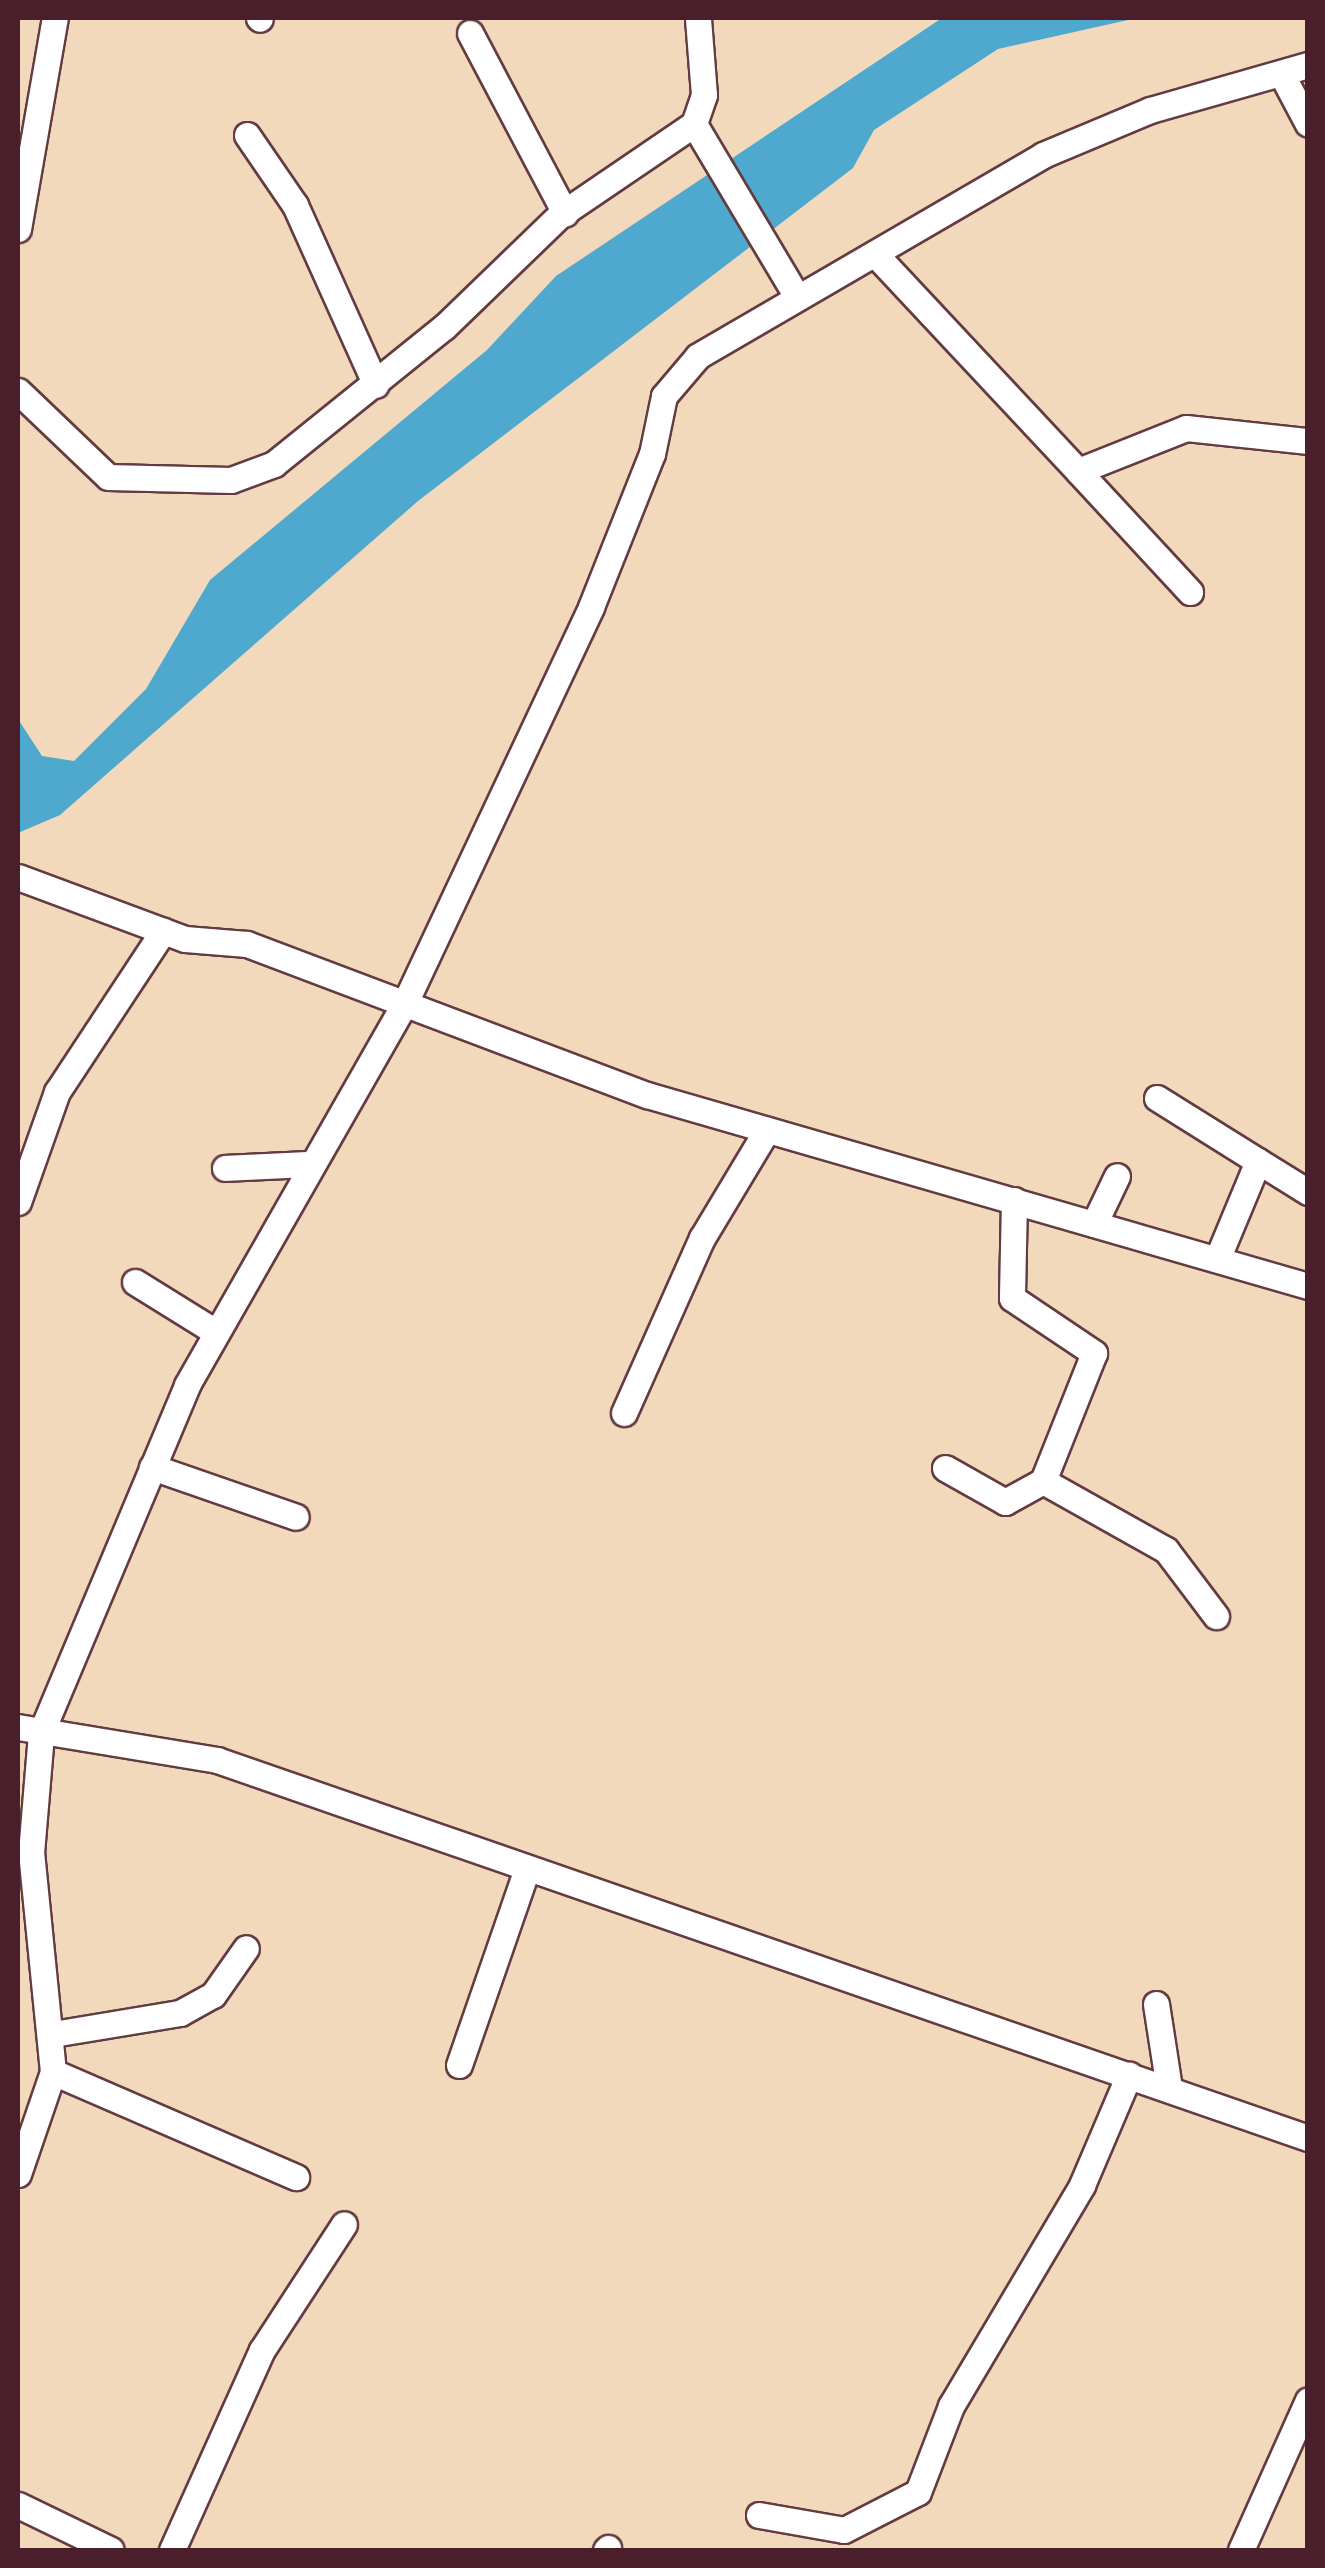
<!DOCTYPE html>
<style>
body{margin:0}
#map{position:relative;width:1325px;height:2568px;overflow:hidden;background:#f3d9bb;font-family:"IM FELL Great Primer",serif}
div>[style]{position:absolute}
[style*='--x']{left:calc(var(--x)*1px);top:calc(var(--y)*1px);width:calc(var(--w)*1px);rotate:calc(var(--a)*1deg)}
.water>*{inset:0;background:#4fa8cd}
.roads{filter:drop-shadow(2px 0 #633b41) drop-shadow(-2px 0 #633b41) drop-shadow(0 2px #633b41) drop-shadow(0 -2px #633b41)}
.minor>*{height:25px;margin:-12.5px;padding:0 12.5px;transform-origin:12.5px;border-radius:12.5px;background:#fff}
span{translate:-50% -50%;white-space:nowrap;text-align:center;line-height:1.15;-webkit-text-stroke:10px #f7f3e8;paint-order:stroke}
.frame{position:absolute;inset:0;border:20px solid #4a1f2b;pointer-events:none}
</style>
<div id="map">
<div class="water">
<div style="clip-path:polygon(942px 18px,1137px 18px,998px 49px,874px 130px,853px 168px,418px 501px,60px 815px,18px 833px,18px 719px,42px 756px,74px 761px,146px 689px,210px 580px,487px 350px,556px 276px)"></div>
</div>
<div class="roads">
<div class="minor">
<div style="--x:259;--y:18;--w:1;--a:45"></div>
<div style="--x:470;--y:33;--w:204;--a:62.2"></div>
<div style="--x:1282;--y:75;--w:55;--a:62"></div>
<div style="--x:694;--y:124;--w:201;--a:59.2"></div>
<div style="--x:247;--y:135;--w:85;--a:55.6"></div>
<div style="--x:295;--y:205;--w:197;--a:65.8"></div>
<div style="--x:18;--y:229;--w:214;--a:-80.1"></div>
<div style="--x:875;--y:254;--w:297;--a:46.9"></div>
<div style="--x:1078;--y:471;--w:116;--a:-21.7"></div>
<div style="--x:1186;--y:428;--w:123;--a:6.1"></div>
<div style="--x:18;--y:391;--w:124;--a:43.7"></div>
<div style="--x:108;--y:477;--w:123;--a:1.4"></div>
<div style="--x:231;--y:480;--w:46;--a:-20.4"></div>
<div style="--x:274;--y:464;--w:218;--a:-38.9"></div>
<div style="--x:444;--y:327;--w:161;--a:-44"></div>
<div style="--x:560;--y:215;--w:162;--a:-34.2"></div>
<div style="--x:694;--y:124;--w:31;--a:-71"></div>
<div style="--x:704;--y:95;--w:77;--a:-94.5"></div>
<div style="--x:1078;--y:471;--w:165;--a:47.2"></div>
<div style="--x:18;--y:877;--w:178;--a:20.4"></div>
<div style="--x:185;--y:939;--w:62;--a:4.6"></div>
<div style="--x:247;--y:944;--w:428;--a:20.7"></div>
<div style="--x:647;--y:1095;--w:688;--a:16.12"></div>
<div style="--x:1157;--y:1098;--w:119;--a:32"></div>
<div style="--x:1258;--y:1161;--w:104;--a:112.6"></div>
<div style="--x:1258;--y:1161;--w:59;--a:31.8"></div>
<div style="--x:225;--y:1168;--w:86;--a:-2.7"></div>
<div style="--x:1014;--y:1200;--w:98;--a:91.2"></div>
<div style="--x:1012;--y:1298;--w:99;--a:33.9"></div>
<div style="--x:1094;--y:1353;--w:138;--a:111.7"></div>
<div style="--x:1043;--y:1481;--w:141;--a:29.3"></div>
<div style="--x:1166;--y:1550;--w:83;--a:52.9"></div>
<div style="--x:18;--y:1202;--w:117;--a:-70.5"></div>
<div style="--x:57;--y:1092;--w:193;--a:-56.6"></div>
<div style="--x:1094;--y:1224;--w:53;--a:-64.4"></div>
<div style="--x:135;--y:1282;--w:93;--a:31.8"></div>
<div style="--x:624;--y:1413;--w:192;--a:-66"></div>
<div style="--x:702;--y:1238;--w:126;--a:-59"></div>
<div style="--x:152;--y:1467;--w:152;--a:19.1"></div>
<div style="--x:945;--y:1468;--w:69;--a:29.5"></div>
<div style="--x:1005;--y:1502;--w:43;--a:-28.9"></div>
<div style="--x:18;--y:1727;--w:202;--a:9.4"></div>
<div style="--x:217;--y:1760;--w:1155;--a:19.11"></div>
<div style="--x:1156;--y:2004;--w:85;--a:81.2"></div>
<div style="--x:53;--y:2034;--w:129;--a:-9.4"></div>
<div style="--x:180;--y:2013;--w:38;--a:-29"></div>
<div style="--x:213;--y:1995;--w:57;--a:-54.9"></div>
<div style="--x:459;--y:2065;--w:207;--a:-70.9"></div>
<div style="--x:53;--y:2072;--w:265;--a:23.4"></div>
<div style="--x:18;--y:2174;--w:108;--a:-71.1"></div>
<div style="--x:53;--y:2072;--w:220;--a:-95.7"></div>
<div style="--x:31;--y:1853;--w:120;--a:-85.2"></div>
<div style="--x:41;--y:1733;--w:377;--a:-67.2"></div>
<div style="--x:187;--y:1385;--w:435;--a:-60.3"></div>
<div style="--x:403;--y:1007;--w:442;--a:-64.8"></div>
<div style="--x:591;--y:607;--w:165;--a:-68.3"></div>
<div style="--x:652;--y:454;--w:59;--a:-78.3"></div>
<div style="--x:664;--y:396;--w:52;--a:-49.6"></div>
<div style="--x:698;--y:356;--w:399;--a:-30.2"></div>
<div style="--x:1043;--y:155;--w:116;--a:-22.8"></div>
<div style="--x:1150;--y:110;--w:164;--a:-15.9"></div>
<div style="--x:18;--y:2505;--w:103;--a:25.8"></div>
<div style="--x:759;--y:2515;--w:86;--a:10"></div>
<div style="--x:844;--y:2530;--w:83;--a:-27.2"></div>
<div style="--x:918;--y:2492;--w:92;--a:-69"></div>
<div style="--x:951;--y:2406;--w:257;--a:-59.3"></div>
<div style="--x:1082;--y:2185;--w:120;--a:-66.9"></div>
<div style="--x:172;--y:2550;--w:219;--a:-65.8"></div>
<div style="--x:262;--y:2350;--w:150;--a:-56.9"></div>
<div style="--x:606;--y:2550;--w:3;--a:-45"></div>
<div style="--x:1241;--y:2550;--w:164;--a:-65.9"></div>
</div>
</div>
<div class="frame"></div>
</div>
